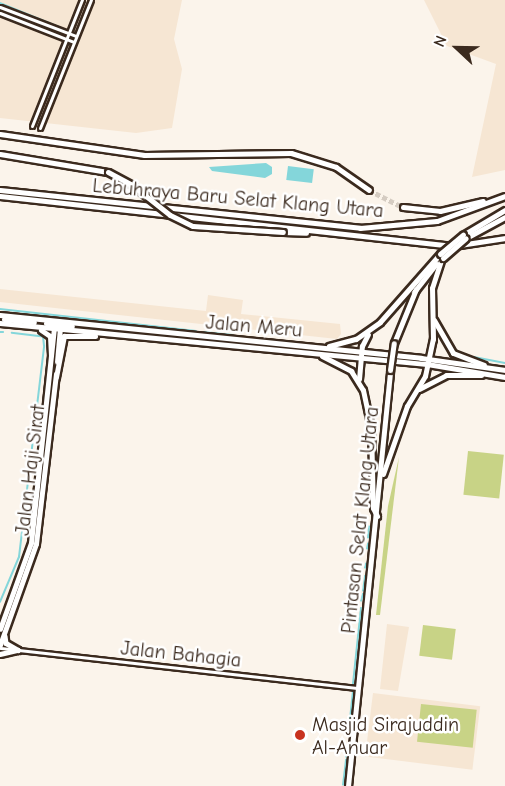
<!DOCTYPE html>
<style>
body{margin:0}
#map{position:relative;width:505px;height:786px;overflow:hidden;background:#fbf4eb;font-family:"Comic Neue",sans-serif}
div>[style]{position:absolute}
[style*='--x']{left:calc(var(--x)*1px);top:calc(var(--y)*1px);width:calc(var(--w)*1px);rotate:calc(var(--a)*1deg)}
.built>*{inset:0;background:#f6e6d3;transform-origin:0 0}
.green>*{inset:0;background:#c8d386;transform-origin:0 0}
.water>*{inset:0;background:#84d6da;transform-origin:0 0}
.stream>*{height:1.5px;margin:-0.75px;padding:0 0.75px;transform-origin:0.75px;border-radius:0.75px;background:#84d6da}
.highway-tunnel>*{height:5px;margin-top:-2.5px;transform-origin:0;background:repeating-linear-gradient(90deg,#d5ccc2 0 5px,transparent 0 7.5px)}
.roads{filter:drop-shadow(2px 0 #3b2a1e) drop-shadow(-2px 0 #3b2a1e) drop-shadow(0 2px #3b2a1e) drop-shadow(0 -2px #3b2a1e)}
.minor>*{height:3px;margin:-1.5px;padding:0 1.5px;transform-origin:1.5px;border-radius:1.5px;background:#fff}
.major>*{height:4.5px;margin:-2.25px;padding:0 2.25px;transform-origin:2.25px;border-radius:2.25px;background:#fff}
.highway>*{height:5px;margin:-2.5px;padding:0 2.5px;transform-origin:2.5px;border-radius:2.5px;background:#fff}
.bridges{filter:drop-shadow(2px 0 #3b2a1e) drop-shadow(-2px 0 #3b2a1e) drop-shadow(0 2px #3b2a1e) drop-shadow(0 -2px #3b2a1e)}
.highway-bridge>*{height:5px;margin:-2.5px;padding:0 2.5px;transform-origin:2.5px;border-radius:2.5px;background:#fff}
.dots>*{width:16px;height:16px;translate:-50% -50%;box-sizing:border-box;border:3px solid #fff;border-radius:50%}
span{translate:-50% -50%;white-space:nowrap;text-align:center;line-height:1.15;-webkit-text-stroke:5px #fff;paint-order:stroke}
.street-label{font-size:20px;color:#3b2a1e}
.poi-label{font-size:20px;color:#3b2a1e}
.left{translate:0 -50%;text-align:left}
.north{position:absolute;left:427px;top:18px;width:60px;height:60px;-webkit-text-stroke:4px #fff;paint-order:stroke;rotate:292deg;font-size:16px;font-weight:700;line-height:24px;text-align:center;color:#3b2a1e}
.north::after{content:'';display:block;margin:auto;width:21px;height:27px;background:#3b2a1e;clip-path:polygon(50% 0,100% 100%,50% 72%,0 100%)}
</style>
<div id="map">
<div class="built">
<div style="clip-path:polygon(0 0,182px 0,174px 39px,182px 69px,172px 128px,136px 133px,0 118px)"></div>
<div style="clip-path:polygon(424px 0,505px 0,505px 170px,472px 177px,496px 64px,447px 46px)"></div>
<div style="clip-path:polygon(0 289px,206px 311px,208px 295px,243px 300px,241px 314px,340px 324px,341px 334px,337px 339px,0 302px)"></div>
<div style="clip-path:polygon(387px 624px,409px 627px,398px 691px,380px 689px)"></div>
<div style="left:373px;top:693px;width:108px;height:64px;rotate:7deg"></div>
</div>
<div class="green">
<div style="left:468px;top:451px;width:36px;height:44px;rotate:6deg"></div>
<div style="clip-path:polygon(399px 457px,380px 615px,376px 615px,388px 506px)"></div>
<div style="left:423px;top:625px;width:33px;height:31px;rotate:7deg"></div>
<div style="left:421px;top:704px;width:56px;height:38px;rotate:6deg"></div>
</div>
<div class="water">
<div style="clip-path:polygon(266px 163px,272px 167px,272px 174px,265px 178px,212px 171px,209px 167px)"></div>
<div style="left:288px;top:166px;width:26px;height:14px;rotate:7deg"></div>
</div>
<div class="stream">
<div style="--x:0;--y:3;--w:64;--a:22.1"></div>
<div style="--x:0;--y:309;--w:197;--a:6.4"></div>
<div style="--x:0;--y:332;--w:3;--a:0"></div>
<div style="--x:204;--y:332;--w:29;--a:6"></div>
<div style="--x:474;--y:357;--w:32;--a:11"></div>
<div style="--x:368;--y:538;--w:11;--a:-85"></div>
<div style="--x:367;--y:549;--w:5;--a:-79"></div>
<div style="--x:365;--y:568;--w:4;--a:-76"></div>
<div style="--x:363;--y:591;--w:15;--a:-82"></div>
<div style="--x:361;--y:601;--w:7;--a:-74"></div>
<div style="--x:0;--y:602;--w:49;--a:-67.1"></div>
<div style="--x:19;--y:557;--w:212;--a:-83.2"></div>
<div style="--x:44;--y:346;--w:9;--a:-96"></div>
<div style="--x:43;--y:337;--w:31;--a:-173"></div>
<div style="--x:353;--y:684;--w:76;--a:-84"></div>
<div style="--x:349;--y:729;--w:37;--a:-84"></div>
<div style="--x:346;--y:757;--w:4;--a:-76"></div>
<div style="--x:343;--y:785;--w:25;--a:-83"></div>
</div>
<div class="highway-tunnel">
<div style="--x:369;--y:190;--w:38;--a:27"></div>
</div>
<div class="roads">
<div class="minor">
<div style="--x:0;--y:7;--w:81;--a:20.9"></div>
<div style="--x:0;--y:13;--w:79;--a:21.4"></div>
<div style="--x:32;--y:126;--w:136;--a:-68.4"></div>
<div style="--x:40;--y:128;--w:138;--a:-68.3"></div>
<div style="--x:0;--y:648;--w:360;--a:6.4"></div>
</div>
<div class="major">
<div style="--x:57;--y:362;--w:33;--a:-85"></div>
<div style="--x:0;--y:629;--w:91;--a:-70.2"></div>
<div style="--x:31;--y:543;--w:216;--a:-83.9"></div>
<div style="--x:5;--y:636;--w:7;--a:82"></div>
<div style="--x:6;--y:643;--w:14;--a:30"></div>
<div style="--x:0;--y:645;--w:107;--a:-70.4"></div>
<div style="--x:36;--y:544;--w:171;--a:-83.3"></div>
<div style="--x:0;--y:654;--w:18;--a:-13"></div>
</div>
<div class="highway">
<div style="--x:0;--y:134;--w:146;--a:8.3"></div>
<div style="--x:144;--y:155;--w:147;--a:-0.8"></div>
<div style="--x:291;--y:153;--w:47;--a:17.3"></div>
<div style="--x:336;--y:167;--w:40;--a:34.9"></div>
<div style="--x:0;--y:154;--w:109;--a:9.5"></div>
<div style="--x:0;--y:190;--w:362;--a:6"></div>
<div style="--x:360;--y:228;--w:77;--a:-5.2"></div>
<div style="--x:437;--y:221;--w:72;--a:-20.2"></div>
<div style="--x:0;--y:196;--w:456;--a:6.3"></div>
<div style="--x:453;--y:246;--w:53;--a:-8.7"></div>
<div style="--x:403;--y:207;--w:37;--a:6"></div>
<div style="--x:440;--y:211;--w:44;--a:-13.1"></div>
<div style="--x:283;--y:232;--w:23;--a:2"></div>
<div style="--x:463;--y:235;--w:49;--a:-30.8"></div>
<div style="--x:466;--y:238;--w:44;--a:-28.3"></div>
<div style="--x:414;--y:292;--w:36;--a:-52"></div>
<div style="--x:0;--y:315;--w:423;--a:5.8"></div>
<div style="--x:421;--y:358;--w:85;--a:8.1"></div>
<div style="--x:4;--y:319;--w:30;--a:6"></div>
<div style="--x:434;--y:320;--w:38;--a:60"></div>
<div style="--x:453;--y:353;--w:33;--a:21"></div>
<div style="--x:0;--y:323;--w:429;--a:5.5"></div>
<div style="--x:427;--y:364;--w:79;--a:9.5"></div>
<div style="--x:46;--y:323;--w:26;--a:7"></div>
<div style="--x:41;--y:330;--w:11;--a:34"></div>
<div style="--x:50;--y:336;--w:19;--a:87"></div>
<div style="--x:394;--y:343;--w:58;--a:-67.8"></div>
<div style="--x:329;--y:346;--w:28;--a:-15"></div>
<div style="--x:356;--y:339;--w:29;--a:-35"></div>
<div style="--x:380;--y:322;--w:91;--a:-48.6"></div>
<div style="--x:322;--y:356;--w:33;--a:27"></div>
<div style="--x:351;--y:371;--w:22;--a:58"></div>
<div style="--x:363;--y:390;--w:39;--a:78"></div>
<div style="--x:371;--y:428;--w:80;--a:88.6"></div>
<div style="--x:373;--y:508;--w:9;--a:63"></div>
<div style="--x:56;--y:377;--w:42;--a:-79"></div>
<div style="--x:64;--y:336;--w:31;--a:0"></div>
<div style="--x:359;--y:379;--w:33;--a:-85"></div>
<div style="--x:362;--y:346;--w:13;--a:-63"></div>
<div style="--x:419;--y:389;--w:30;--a:-27"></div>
<div style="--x:446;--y:375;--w:35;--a:0"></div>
<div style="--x:383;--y:474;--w:72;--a:-70.6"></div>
<div style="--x:407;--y:406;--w:35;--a:-59"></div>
<div style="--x:425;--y:376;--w:38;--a:-78"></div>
<div style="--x:433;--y:339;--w:51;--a:-91.1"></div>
<div style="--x:432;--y:288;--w:29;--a:-72"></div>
<div style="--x:348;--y:786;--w:418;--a:-84.2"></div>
</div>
</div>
<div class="bridges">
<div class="highway-bridge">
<div style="--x:108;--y:172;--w:27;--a:28"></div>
<div style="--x:132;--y:185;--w:48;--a:38.3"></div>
<div style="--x:170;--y:215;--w:25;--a:26"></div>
<div style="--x:193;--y:226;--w:90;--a:3.8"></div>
<div style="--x:440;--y:254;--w:30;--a:-40"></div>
<div style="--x:443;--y:258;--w:30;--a:-41"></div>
<div style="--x:390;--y:370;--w:27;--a:-82"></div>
</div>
</div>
<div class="dots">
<div style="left:300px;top:735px;background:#c8321e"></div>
</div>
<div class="street-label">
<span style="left:238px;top:198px;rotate:5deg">Lebuhraya Baru Selat Klang Utara</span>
<span style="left:254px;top:326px;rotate:5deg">Jalan Meru</span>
<span style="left:30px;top:470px;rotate:-83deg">Jalan Haji Sirat</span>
<span style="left:360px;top:520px;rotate:-84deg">Pintasan Selat Klang Utara</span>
<span style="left:181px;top:654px;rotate:6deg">Jalan Bahagia</span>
</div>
<div class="poi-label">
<span class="left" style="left:312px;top:736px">Masjid Sirajuddin<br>Al-Anuar</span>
</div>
<div class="north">N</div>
</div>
